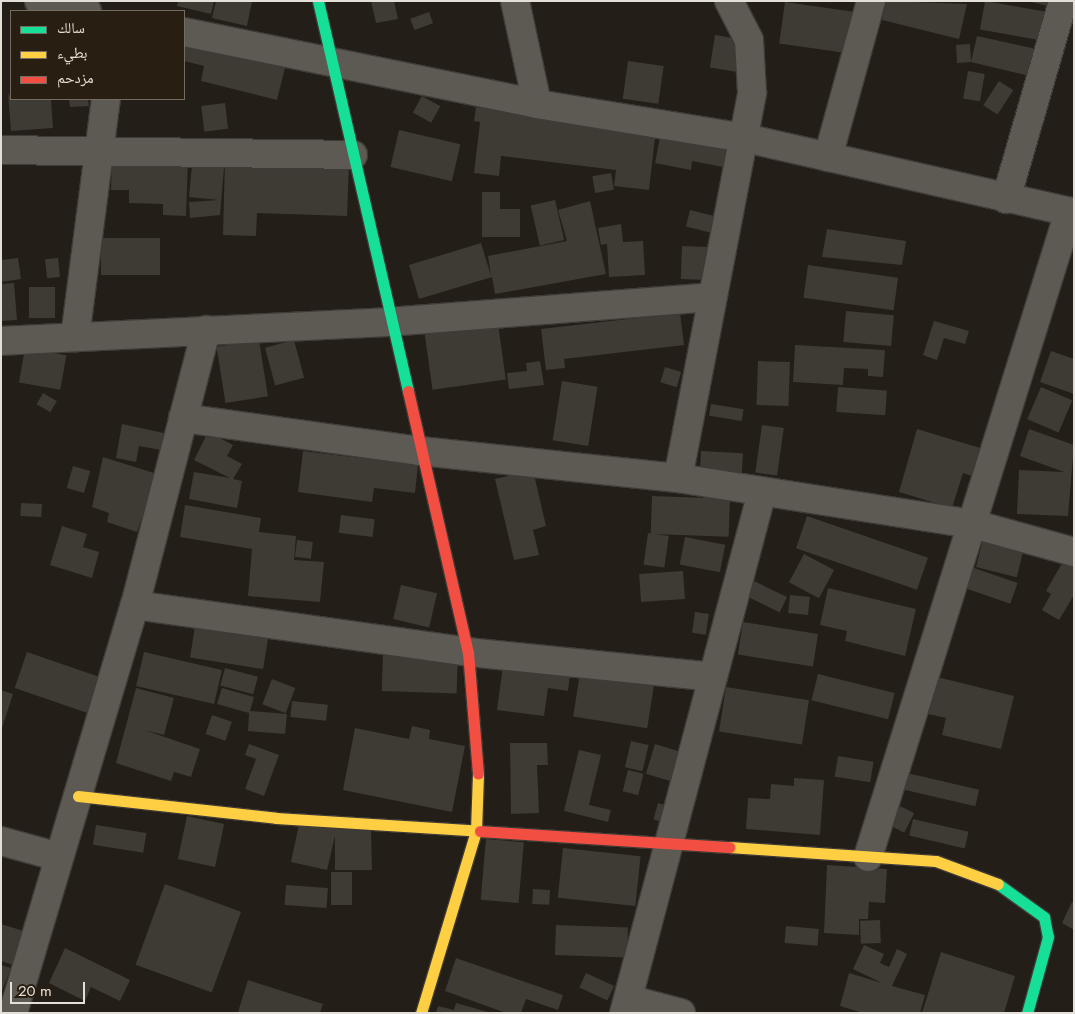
<!DOCTYPE html>
<meta charset="utf-8">
<style>
body{margin:0}
#map{position:relative;width:1075px;height:1014px;overflow:hidden;background:#231e17;font-family:Jost,"Noto Naskh Arabic",sans-serif}
div>[style]{position:absolute}
[style*='--x']{left:calc(var(--x)*1px);top:calc(var(--y)*1px);width:calc(var(--w)*1px);rotate:calc(var(--a)*1deg)}
.building>*{inset:0;background:#3e3a34;transform-origin:0 0}
.roads{filter:drop-shadow(1px 0 #3f3b36) drop-shadow(-1px 0 #3f3b36) drop-shadow(0 1px #3f3b36) drop-shadow(0 -1px #3f3b36)}
.street>*{height:28px;margin:-14px;padding:0 14px;transform-origin:14px;border-radius:14px;background:#5d5a54}
.fast>*{height:11px;margin:-5.5px;padding:0 5.5px;transform-origin:5.5px;border-radius:5.5px;background:#16e098}
.slow>*{height:11px;margin:-5.5px;padding:0 5.5px;transform-origin:5.5px;border-radius:5.5px;background:#ffcf43}
.jam>*{height:11px;margin:-5.5px;padding:0 5.5px;transform-origin:5.5px;border-radius:5.5px;background:#f24e42}
span{translate:-50% -50%;white-space:nowrap;text-align:center;line-height:1.15;-webkit-text-stroke:5px #281f12;paint-order:stroke}
.frame{position:absolute;inset:0;border:2px solid #e5e0d7;pointer-events:none}
.legend{position:absolute;left:10px;top:10px;width:175px;height:90px;box-sizing:border-box;background:#281f12;border:1px solid #746c61;margin:0;padding:6px 9px;list-style:none;font-size:15px;color:#e5e0d7}
.legend li{display:flex;align-items:center;gap:10px;height:25px}
.legend b{width:25px;border:1px solid #746c61}
.scale{position:absolute;left:10px;top:982px;width:75px;height:22px;box-sizing:border-box;border:2px solid #e5e0d7;border-top:0;padding-left:6px;font-size:15px;line-height:18px;white-space:nowrap;color:#e5e0d7;-webkit-text-stroke:4px #281f12;paint-order:stroke}
</style>
<div id="map">
<div class="building">
<div style="clip-path:polygon(178px 1px,214px 1px,211px 14px,177px 6px)"></div>
<div style="clip-path:polygon(216px 1px,252px 1px,247px 26px,212px 18px)"></div>
<div style="clip-path:polygon(371px 1px,394px 1px,398px 19px,376px 23px)"></div>
<div style="clip-path:polygon(886px 1px,967px 4px,959px 39px,882px 20px)"></div>
<div style="left:985px;top:1px;width:64px;height:29px;rotate:10deg"></div>
<div style="clip-path:polygon(1027px 1px,1053px 1px,1052px 7px)"></div>
<div style="left:785px;top:2px;width:73px;height:42px;rotate:8deg"></div>
<div style="left:429px;top:12px;width:12px;height:20px;rotate:70deg"></div>
<div style="left:715px;top:35px;width:36px;height:33px;rotate:9deg"></div>
<div style="clip-path:polygon(977px 36px,1036px 49px,1030px 76px,971px 62px,957px 63px,956px 45px,970px 44px,971px 62px)"></div>
<div style="clip-path:polygon(184px 46px,285px 68px,277px 100px,201px 81px,204px 66px,184px 61px)"></div>
<div style="left:628px;top:61px;width:36px;height:38px;rotate:8deg"></div>
<div style="left:968px;top:71px;width:17px;height:28px;rotate:10deg"></div>
<div style="left:999px;top:81px;width:17px;height:29px;rotate:33deg"></div>
<div style="clip-path:polygon(8px 93px,11px 99px,51px 99px,53px 128px,11px 131px)"></div>
<div style="left:422px;top:96px;width:21px;height:19px;rotate:29deg"></div>
<div style="clip-path:polygon(69px 99px,88px 99px,89px 106px,70px 107px)"></div>
<div style="left:225px;top:103px;width:26px;height:24px;rotate:83deg"></div>
<div style="clip-path:polygon(476px 107px,656px 129px,649px 190px,614px 186px,616px 170px,501px 156px,499px 176px,474px 173px,480px 122px,474px 121px)"></div>
<div style="left:399px;top:130px;width:63px;height:38px;rotate:13deg"></div>
<div style="clip-path:polygon(661px 132px,732px 147px,728px 168px,692px 161px,691px 170px,655px 163px)"></div>
<div style="clip-path:polygon(112px 157px,188px 159px,186px 216px,163px 215px,163px 204px,129px 203px,129px 190px,111px 190px)"></div>
<div style="clip-path:polygon(225px 159px,349px 163px,347px 216px,257px 213px,256px 236px,223px 235px)"></div>
<div style="clip-path:polygon(192px 165px,224px 168px,220px 215px,190px 218px,189px 202px,219px 200px,189px 197px)"></div>
<div style="left:611px;top:173px;width:17px;height:19px;rotate:80deg"></div>
<div style="clip-path:polygon(482px 192px,500px 192px,500px 209px,520px 209px,520px 237px,482px 237px)"></div>
<div style="left:555px;top:200px;width:41px;height:25px;rotate:77deg"></div>
<div style="clip-path:polygon(590px 201px,606px 274px,495px 294px,492px 277px,419px 299px,409px 265px,481px 243px,491px 276px,488px 256px,567px 241px,558px 210px)"></div>
<div style="left:690px;top:210px;width:34px;height:17px;rotate:14deg"></div>
<div style="clip-path:polygon(621px 224px,623px 242px,643px 241px,645px 275px,609px 277px,607px 244px,601px 245px,598px 228px)"></div>
<div style="clip-path:polygon(827px 229px,906px 241px,902px 265px,822px 257px)"></div>
<div style="left:101px;top:238px;width:59px;height:37px"></div>
<div style="left:682px;top:246px;width:33px;height:33px;rotate:2deg"></div>
<div style="clip-path:polygon(18px 258px,21px 279px,1px 282px,1px 260px)"></div>
<div style="left:58px;top:258px;width:19px;height:13px;rotate:84deg"></div>
<div style="left:808px;top:265px;width:91px;height:33px;rotate:8deg"></div>
<div style="clip-path:polygon(14px 283px,17px 320px,1px 321px,1px 284px)"></div>
<div style="left:29px;top:287px;width:26px;height:31px"></div>
<div style="left:846px;top:311px;width:48px;height:31px;rotate:5deg"></div>
<div style="clip-path:polygon(680px 313px,684px 345px,564px 359px,565px 368px,546px 370px,541px 329px)"></div>
<div style="clip-path:polygon(934px 321px,969px 331px,965px 344px,944px 338px,937px 360px,923px 355px)"></div>
<div style="left:498px;top:324px;width:56px;height:74px;rotate:82deg"></div>
<div style="left:259px;top:340px;width:57px;height:43px;rotate:81deg"></div>
<div style="left:294px;top:340px;width:39px;height:30px;rotate:75deg"></div>
<div style="clip-path:polygon(795px 345px,885px 350px,883px 377px,868px 376px,868px 369px,844px 368px,843px 385px,793px 382px)"></div>
<div style="left:25px;top:348px;width:42px;height:35px;rotate:10deg"></div>
<div style="clip-path:polygon(1051px 351px,1074px 359px,1074px 394px,1040px 382px)"></div>
<div style="clip-path:polygon(540px 361px,544px 385px,509px 389px,507px 373px,527px 371px,526px 363px)"></div>
<div style="left:758px;top:361px;width:32px;height:44px;rotate:2deg"></div>
<div style="left:665px;top:367px;width:17px;height:16px;rotate:17deg"></div>
<div style="left:562px;top:381px;width:36px;height:60px;rotate:9deg"></div>
<div style="left:838px;top:387px;width:49px;height:25px;rotate:4deg"></div>
<div style="left:1041px;top:387px;width:34px;height:35px;rotate:23deg"></div>
<div style="left:43px;top:393px;width:16px;height:13px;rotate:30deg"></div>
<div style="left:711px;top:404px;width:33px;height:12px;rotate:9deg"></div>
<div style="clip-path:polygon(122px 424px,164px 433px,161px 450px,139px 446px,136px 462px,116px 458px)"></div>
<div style="left:762px;top:425px;width:22px;height:48px;rotate:8deg"></div>
<div style="clip-path:polygon(917px 429px,987px 450px,978px 478px,963px 473px,952px 508px,899px 492px)"></div>
<div style="clip-path:polygon(1029px 429px,1074px 445px,1068px 516px,1017px 514px,1019px 470px,1064px 472px,1020px 456px)"></div>
<div style="clip-path:polygon(208px 432px,233px 445px,227px 456px,242px 464px,233px 479px,242px 481px,237px 508px,189px 499px,194px 472px,230px 478px,194px 460px)"></div>
<div style="clip-path:polygon(303px 451px,418px 465px,415px 493px,374px 488px,372px 502px,298px 492px)"></div>
<div style="left:701px;top:451px;width:42px;height:21px;rotate:3deg"></div>
<div style="clip-path:polygon(103px 457px,157px 474px,137px 532px,107px 522px,109px 513px,92px 507px)"></div>
<div style="left:73px;top:466px;width:18px;height:23px;rotate:16deg"></div>
<div style="clip-path:polygon(533px 470px,546px 526px,533px 530px,539px 555px,514px 560px,495px 479px)"></div>
<div style="left:652px;top:496px;width:78px;height:38px;rotate:2deg"></div>
<div style="left:21px;top:503px;width:21px;height:13px;rotate:3deg"></div>
<div style="clip-path:polygon(185px 505px,261px 518px,259px 532px,296px 536px,294px 560px,324px 562px,320px 602px,248px 596px,252px 549px,180px 537px)"></div>
<div style="left:341px;top:515px;width:34px;height:18px;rotate:7deg"></div>
<div style="left:807px;top:516px;width:128px;height:34px;rotate:19deg"></div>
<div style="clip-path:polygon(62px 526px,87px 534px,83px 547px,99px 552px,92px 578px,50px 565px)"></div>
<div style="left:648px;top:533px;width:21px;height:32px;rotate:8deg"></div>
<div style="left:984px;top:535px;width:42px;height:33px;rotate:14deg"></div>
<div style="left:685px;top:537px;width:41px;height:28px;rotate:11deg"></div>
<div style="left:297px;top:540px;width:16px;height:17px;rotate:7deg"></div>
<div style="left:804px;top:554px;width:34px;height:32px;rotate:28deg"></div>
<div style="clip-path:polygon(1065px 558px,1074px 563px,1074px 595px,1059px 620px,1042px 610px,1051px 594px,1046px 591px)"></div>
<div style="left:974px;top:568px;width:46px;height:22px;rotate:19deg"></div>
<div style="left:683px;top:571px;width:28px;height:44px;rotate:86deg"></div>
<div style="left:752px;top:580px;width:39px;height:17px;rotate:26deg"></div>
<div style="left:401px;top:585px;width:37px;height:35px;rotate:13deg"></div>
<div style="clip-path:polygon(828px 588px,916px 609px,905px 656px,845px 641px,847px 631px,820px 625px)"></div>
<div style="left:790px;top:595px;width:20px;height:18px;rotate:6deg"></div>
<div style="left:695px;top:612px;width:14px;height:21px;rotate:8deg"></div>
<div style="left:196px;top:620px;width:74px;height:38px;rotate:9deg"></div>
<div style="left:743px;top:622px;width:76px;height:33px;rotate:9deg"></div>
<div style="left:27px;top:652px;width:80px;height:38px;rotate:19deg"></div>
<div style="left:144px;top:652px;width:80px;height:35px;rotate:13deg"></div>
<div style="left:383px;top:652px;width:75px;height:39px;rotate:2deg"></div>
<div style="clip-path:polygon(503px 666px,570px 675px,568px 691px,548px 688px,544px 716px,497px 710px)"></div>
<div style="left:225px;top:668px;width:34px;height:18px;rotate:15deg"></div>
<div style="left:580px;top:673px;width:75px;height:44px;rotate:9deg"></div>
<div style="left:818px;top:674px;width:79px;height:27px;rotate:14deg"></div>
<div style="clip-path:polygon(937px 677px,1014px 696px,1001px 749px,942px 735px,946px 718px,928px 714px)"></div>
<div style="left:272px;top:679px;width:25px;height:27px;rotate:21deg"></div>
<div style="left:726px;top:687px;width:84px;height:45px;rotate:9deg"></div>
<div style="clip-path:polygon(136px 688px,174px 698px,164px 735px,144px 730px,200px 749px,191px 777px,174px 772px,171px 781px,116px 763px)"></div>
<div style="clip-path:polygon(222px 688px,254px 697px,250px 711px,287px 714px,285px 734px,248px 731px,249px 713px,217px 704px)"></div>
<div style="clip-path:polygon(1px 690px,13px 694px,2px 728px,1px 728px)"></div>
<div style="left:292px;top:701px;width:36px;height:16px;rotate:6deg"></div>
<div style="left:212px;top:715px;width:21px;height:20px;rotate:19deg"></div>
<div style="clip-path:polygon(412px 726px,430px 730px,429px 739px,465px 746px,452px 812px,343px 790px,355px 728px,409px 739px)"></div>
<div style="left:631px;top:741px;width:18px;height:27px;rotate:13deg"></div>
<div style="clip-path:polygon(510px 743px,547px 743px,548px 765px,537px 765px,539px 813px,511px 814px)"></div>
<div style="clip-path:polygon(249px 744px,279px 755px,264px 796px,245px 789px,256px 759px,245px 755px)"></div>
<div style="left:655px;top:744px;width:34px;height:31px;rotate:17deg"></div>
<div style="clip-path:polygon(579px 750px,601px 755px,589px 805px,611px 810px,608px 822px,564px 811px)"></div>
<div style="left:838px;top:756px;width:36px;height:21px;rotate:9deg"></div>
<div style="left:628px;top:770px;width:16px;height:22px;rotate:14deg"></div>
<div style="left:907px;top:773px;width:74px;height:17px;rotate:13deg"></div>
<div style="clip-path:polygon(794px 778px,824px 780px,820px 835px,746px 829px,748px 798px,770px 799px,771px 784px,794px 786px)"></div>
<div style="left:658px;top:803px;width:19px;height:17px;rotate:16deg"></div>
<div style="left:900px;top:806px;width:16px;height:22px;rotate:27deg"></div>
<div style="left:187px;top:816px;width:38px;height:44px;rotate:12deg"></div>
<div style="left:913px;top:819px;width:57px;height:17px;rotate:13deg"></div>
<div style="clip-path:polygon(299px 824px,371px 829px,372px 870px,335px 870px,335px 836px,327px 870px,291px 862px)"></div>
<div style="left:96px;top:825px;width:51px;height:20px;rotate:9deg"></div>
<div style="left:486px;top:839px;width:38px;height:61px;rotate:5deg"></div>
<div style="left:563px;top:848px;width:78px;height:50px;rotate:6deg"></div>
<div style="clip-path:polygon(827px 865px,887px 869px,885px 903px,869px 902px,868px 919px,859px 919px,859px 935px,824px 933px)"></div>
<div style="left:331px;top:872px;width:21px;height:33px"></div>
<div style="left:165px;top:884px;width:81px;height:86px;rotate:20deg"></div>
<div style="left:286px;top:885px;width:42px;height:20px;rotate:4deg"></div>
<div style="left:533px;top:889px;width:17px;height:15px;rotate:3deg"></div>
<div style="clip-path:polygon(1072px 902px,1074px 903px,1074px 930px,1062px 923px)"></div>
<div style="left:880px;top:920px;width:23px;height:20px;rotate:88deg"></div>
<div style="clip-path:polygon(1px 924px,27px 932px,16px 966px,1px 961px)"></div>
<div style="left:556px;top:925px;width:72px;height:30px;rotate:2deg"></div>
<div style="left:786px;top:926px;width:33px;height:17px;rotate:5deg"></div>
<div style="clip-path:polygon(864px 945px,884px 954px,880px 963px,889px 967px,897px 949px,907px 954px,892px 986px,925px 995px,920px 1013px,863px 1013px,840px 1006px,849px 973px,882px 983px,853px 969px)"></div>
<div style="clip-path:polygon(65px 948px,130px 980px,120px 1001px,91px 987px,85px 1001px,49px 983px)"></div>
<div style="clip-path:polygon(941px 952px,1015px 976px,1004px 1013px,922px 1013px)"></div>
<div style="clip-path:polygon(456px 958px,563px 995px,558px 1010px,526px 999px,521px 1013px,506px 1013px,445px 991px)"></div>
<div style="clip-path:polygon(1px 965px,11px 968px,1px 993px)"></div>
<div style="left:586px;top:973px;width:31px;height:16px;rotate:25deg"></div>
<div style="clip-path:polygon(248px 980px,323px 1004px,320px 1013px,238px 1012px)"></div>
<div style="clip-path:polygon(456px 1003px,488px 1012px,488px 1013px,436px 1013px,438px 1006px,454px 1010px)"></div>
</div>
<div class="roads">
<div class="street">
<div style="--x:39;--y:1;--w:49;--a:11.8"></div>
<div style="--x:515;--y:1;--w:105;--a:77.9"></div>
<div style="--x:184;--y:32;--w:360;--a:11.5"></div>
<div style="--x:537;--y:104;--w:211;--a:9.3"></div>
<div style="--x:745;--y:138;--w:337;--a:12.8"></div>
<div style="--x:1;--y:150;--w:352;--a:0.8"></div>
<div style="--x:828;--y:157;--w:162;--a:-74.6"></div>
<div style="--x:1006;--y:199;--w:206;--a:-73.9"></div>
<div style="--x:75;--y:337;--w:240;--a:-82.6"></div>
<div style="--x:1;--y:341;--w:388;--a:-2.8"></div>
<div style="--x:389;--y:322;--w:323;--a:-4.4"></div>
<div style="--x:183;--y:418;--w:239;--a:7.9"></div>
<div style="--x:420;--y:451;--w:259;--a:6"></div>
<div style="--x:678;--y:478;--w:299;--a:8.9"></div>
<div style="--x:973;--y:524;--w:105;--a:15.5"></div>
<div style="--x:678;--y:478;--w:393;--a:-79.1"></div>
<div style="--x:752;--y:92;--w:52;--a:-93.3"></div>
<div style="--x:749;--y:40;--w:44;--a:-117.1"></div>
<div style="--x:135;--y:605;--w:336;--a:8"></div>
<div style="--x:468;--y:652;--w:246;--a:5.8"></div>
<div style="--x:1;--y:841;--w:60;--a:15.4"></div>
<div style="--x:868;--y:857;--w:676;--a:-72.69"></div>
<div style="--x:628;--y:999;--w:55;--a:14.8"></div>
<div style="--x:13;--y:1013;--w:426;--a:-73.4"></div>
<div style="--x:135;--y:605;--w:284;--a:-75.5"></div>
<div style="--x:624;--y:1013;--w:539;--a:-75.16"></div>
</div>
<div class="fast">
<div style="--x:318;--y:1;--w:400;--a:77"></div>
<div style="--x:998;--y:884;--w:57;--a:35.7"></div>
<div style="--x:1044;--y:917;--w:20;--a:79"></div>
<div style="--x:1048;--y:937;--w:79;--a:105.4"></div>
</div>
<div class="slow">
<div style="--x:78;--y:796;--w:199;--a:6.3"></div>
<div style="--x:276;--y:818;--w:204;--a:3.6"></div>
<div style="--x:729;--y:847;--w:207;--a:3.9"></div>
<div style="--x:936;--y:861;--w:66;--a:20.4"></div>
<div style="--x:421;--y:1013;--w:190;--a:-73.2"></div>
<div style="--x:476;--y:831;--w:57;--a:-88"></div>
</div>
<div class="jam">
<div style="--x:408;--y:391;--w:268;--a:77.1"></div>
<div style="--x:468;--y:652;--w:122;--a:85.3"></div>
<div style="--x:480;--y:831;--w:250;--a:3.7"></div>
</div>
</div>
<div class="frame"></div>
<ul class="legend">
<li><b style="height:6px;background:#16e098"></b>سالك</li>
<li><b style="height:6px;background:#ffcf43"></b>بطيء</li>
<li><b style="height:6px;background:#f24e42"></b>مزدحم</li>
</ul>
<div class="scale">20 m</div>
</div>
